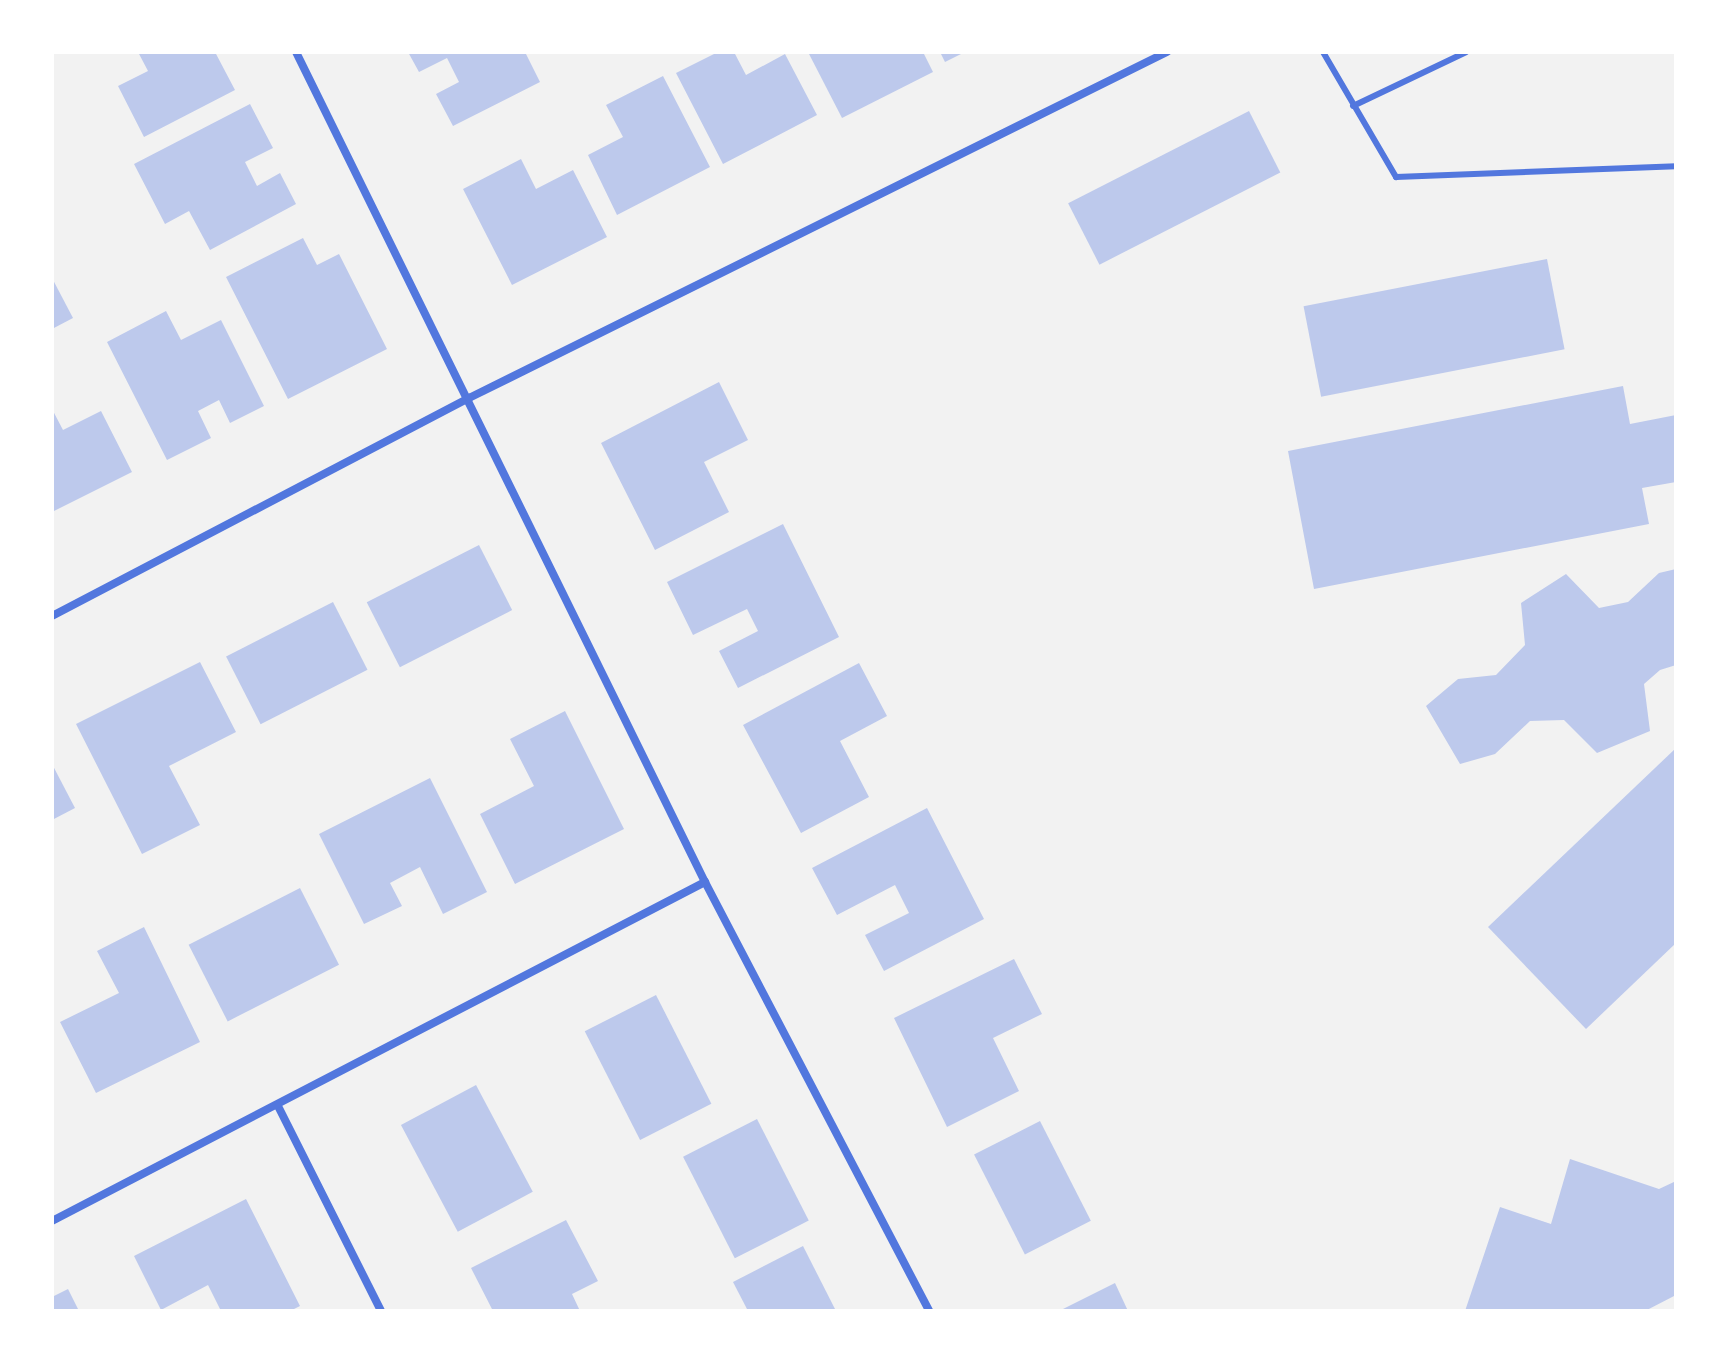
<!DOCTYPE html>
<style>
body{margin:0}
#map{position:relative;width:1728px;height:1363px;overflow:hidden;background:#f2f2f2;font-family:Karla,sans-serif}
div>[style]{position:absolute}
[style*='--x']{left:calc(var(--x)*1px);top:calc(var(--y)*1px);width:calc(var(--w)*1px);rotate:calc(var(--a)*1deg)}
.building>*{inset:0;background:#bdc9ec;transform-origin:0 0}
.service>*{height:6px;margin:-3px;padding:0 3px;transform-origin:3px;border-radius:3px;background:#5277de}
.minor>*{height:8px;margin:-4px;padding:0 4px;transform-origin:4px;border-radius:4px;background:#5277de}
span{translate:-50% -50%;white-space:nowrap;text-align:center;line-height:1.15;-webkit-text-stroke:7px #fff;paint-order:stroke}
.frame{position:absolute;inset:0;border:54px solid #fff;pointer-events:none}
</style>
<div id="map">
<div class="building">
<div style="clip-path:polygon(138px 52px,215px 52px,235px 90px,144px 137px,118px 86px,148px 71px)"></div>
<div style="clip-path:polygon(408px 52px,525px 52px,540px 82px,453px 126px,436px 94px,459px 82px,447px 58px,419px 72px)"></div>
<div style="clip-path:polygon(718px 52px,734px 52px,746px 75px,785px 54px,817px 115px,723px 164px,676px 73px)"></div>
<div style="clip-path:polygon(808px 52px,923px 52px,933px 72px,842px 118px)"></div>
<div style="clip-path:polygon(940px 52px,965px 52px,945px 62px)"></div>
<div style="clip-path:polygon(663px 76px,710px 167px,617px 215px,588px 155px,623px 137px,606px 105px)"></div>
<div style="clip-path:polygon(250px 104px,273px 148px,245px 162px,257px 186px,280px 173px,296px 204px,210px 250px,189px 211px,165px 224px,134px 164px)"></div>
<div style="left:1249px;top:111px;width:69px;height:203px;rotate:63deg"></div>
<div style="clip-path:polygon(521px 159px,536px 189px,573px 170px,607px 237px,512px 285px,463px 189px)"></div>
<div style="clip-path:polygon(303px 238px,317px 265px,339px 254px,387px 349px,288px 399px,226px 277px)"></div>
<div style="left:1547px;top:259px;width:92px;height:248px;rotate:79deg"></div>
<div style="clip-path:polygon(52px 278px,73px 318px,52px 329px)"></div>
<div style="clip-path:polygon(166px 311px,181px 340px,221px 320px,264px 406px,230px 423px,219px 400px,198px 411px,211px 438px,167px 460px,107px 342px)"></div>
<div style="clip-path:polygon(719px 382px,748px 440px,704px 462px,729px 512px,655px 550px,601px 443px)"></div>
<div style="clip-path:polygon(1623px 386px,1630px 424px,1676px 415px,1676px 482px,1642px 488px,1649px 524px,1314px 589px,1288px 451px)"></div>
<div style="clip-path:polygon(52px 409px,63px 430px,101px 411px,132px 472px,52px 512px)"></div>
<div style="clip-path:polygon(783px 524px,839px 637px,738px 688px,719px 651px,758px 631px,747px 609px,693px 635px,667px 582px)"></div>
<div style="left:479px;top:545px;width:73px;height:126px;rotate:63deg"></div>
<div style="clip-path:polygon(1676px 569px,1676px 665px,1660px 670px,1644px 684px,1650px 731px,1597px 753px,1564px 720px,1530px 721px,1495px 754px,1460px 764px,1426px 706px,1458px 679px,1496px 675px,1525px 645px,1521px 603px,1566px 574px,1599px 608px,1628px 602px,1659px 573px)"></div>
<div style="left:333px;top:602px;width:76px;height:120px;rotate:63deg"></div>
<div style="clip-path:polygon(200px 662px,236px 732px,169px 766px,200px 825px,142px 854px,76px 724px)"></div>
<div style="clip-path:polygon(859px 663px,887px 716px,840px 741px,869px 797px,801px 833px,743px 725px)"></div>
<div style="clip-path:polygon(565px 711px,624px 829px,515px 884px,480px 814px,534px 786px,510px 739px)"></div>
<div style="clip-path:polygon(1676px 748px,1676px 943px,1586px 1029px,1488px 927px)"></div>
<div style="clip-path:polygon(52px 764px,75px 808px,52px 820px)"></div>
<div style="clip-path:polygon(430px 778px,487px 892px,443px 914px,420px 867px,390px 883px,402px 906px,364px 924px,319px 834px)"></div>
<div style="clip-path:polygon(927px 808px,984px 919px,884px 971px,865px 935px,909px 913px,895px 885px,837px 915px,812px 868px)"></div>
<div style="left:300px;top:888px;width:86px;height:125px;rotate:63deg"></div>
<div style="clip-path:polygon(144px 927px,200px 1042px,96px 1093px,60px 1022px,119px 993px,97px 951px)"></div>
<div style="clip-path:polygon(1014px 959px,1042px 1014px,993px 1038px,1019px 1091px,947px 1127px,894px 1018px)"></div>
<div style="left:656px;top:995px;width:122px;height:80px;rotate:63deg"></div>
<div style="left:476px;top:1085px;width:121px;height:85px;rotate:62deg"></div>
<div style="left:757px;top:1119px;width:114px;height:83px;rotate:63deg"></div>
<div style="left:1040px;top:1121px;width:112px;height:74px;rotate:63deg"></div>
<div style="clip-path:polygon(1570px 1159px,1659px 1189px,1676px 1181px,1676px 1295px,1645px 1311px,1465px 1311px,1500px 1207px,1551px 1224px)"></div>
<div style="clip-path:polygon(246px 1199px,300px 1306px,290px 1311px,221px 1311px,208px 1285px,161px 1310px,134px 1256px)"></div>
<div style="clip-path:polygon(566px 1220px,598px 1281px,572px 1294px,580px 1311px,493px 1311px,471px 1268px)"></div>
<div style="clip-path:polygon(803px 1246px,836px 1311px,748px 1311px,733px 1282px)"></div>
<div style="clip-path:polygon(1115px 1283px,1128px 1311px,1059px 1311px)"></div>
<div style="clip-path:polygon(68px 1289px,79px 1311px,52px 1311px,52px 1297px)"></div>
</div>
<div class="service">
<div style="--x:1323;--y:52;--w:145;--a:59.7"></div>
<div style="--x:1396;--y:177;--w:280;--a:-2.2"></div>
<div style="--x:1353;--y:106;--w:125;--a:-25.5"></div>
</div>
<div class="minor">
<div style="--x:296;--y:52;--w:925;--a:63.77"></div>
<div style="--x:705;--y:882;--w:484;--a:62.4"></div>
<div style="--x:52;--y:616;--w:471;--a:-27.6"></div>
<div style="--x:469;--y:398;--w:779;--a:-26.37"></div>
<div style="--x:278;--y:1106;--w:229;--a:63.3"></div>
<div style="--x:52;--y:1221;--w:736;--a:-27.44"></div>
</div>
<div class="frame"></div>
</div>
